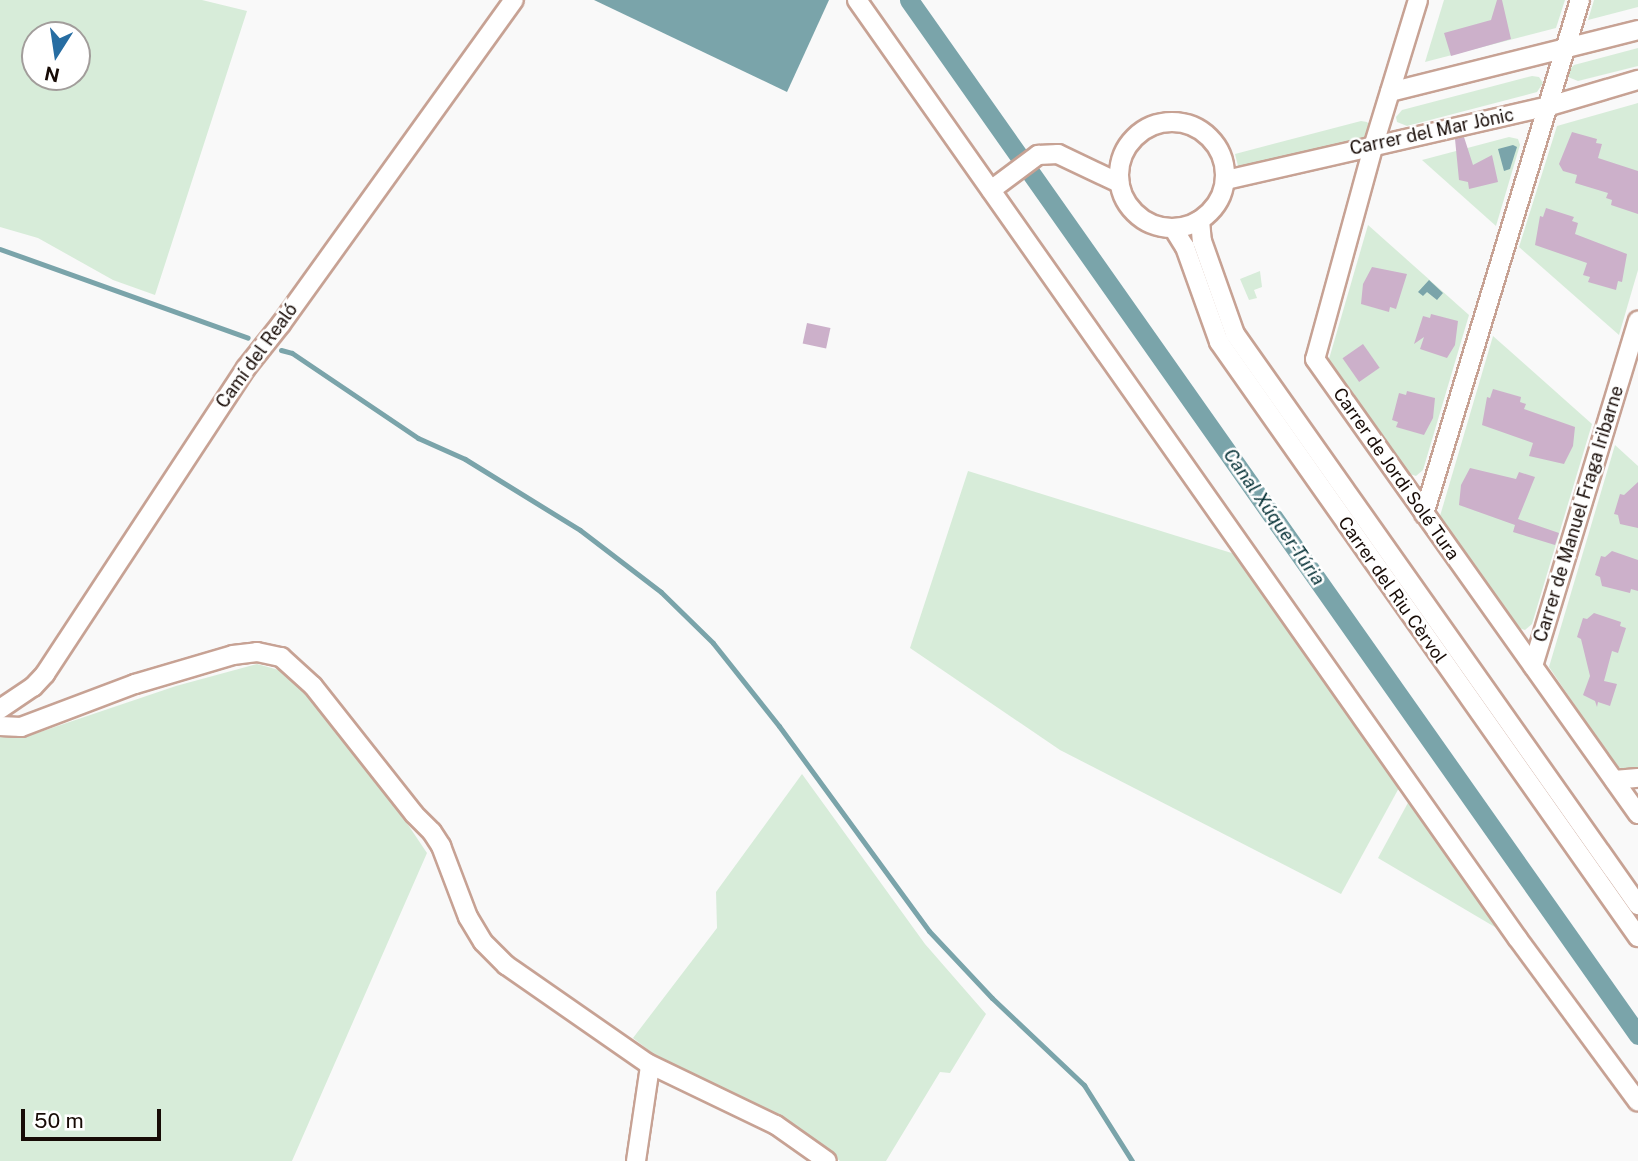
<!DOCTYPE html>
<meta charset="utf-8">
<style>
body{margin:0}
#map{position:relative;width:1638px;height:1161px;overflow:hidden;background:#f9f9f9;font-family:"Public Sans",sans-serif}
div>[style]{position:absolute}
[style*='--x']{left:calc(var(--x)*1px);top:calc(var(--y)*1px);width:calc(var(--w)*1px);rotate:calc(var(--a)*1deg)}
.green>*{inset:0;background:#d7ecd9}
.water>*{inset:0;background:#7aa4aa}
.stream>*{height:5px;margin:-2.5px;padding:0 2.5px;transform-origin:2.5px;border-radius:2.5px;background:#7aa4aa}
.canal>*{height:19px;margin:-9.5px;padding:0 9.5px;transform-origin:9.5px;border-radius:9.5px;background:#7aa4aa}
.building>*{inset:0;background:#ccb0ca;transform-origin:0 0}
.roads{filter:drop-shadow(2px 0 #c7a294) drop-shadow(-2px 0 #c7a294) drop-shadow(0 2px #c7a294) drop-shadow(0 -2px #c7a294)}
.minor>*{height:18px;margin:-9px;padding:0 9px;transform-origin:9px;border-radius:9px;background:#fff}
.minor>.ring{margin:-9px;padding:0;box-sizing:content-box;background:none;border:18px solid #fff;border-radius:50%}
span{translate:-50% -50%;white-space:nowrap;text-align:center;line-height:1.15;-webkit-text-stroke:5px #fff;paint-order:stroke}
.street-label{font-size:18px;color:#170b06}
.water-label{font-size:19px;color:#063237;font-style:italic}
.north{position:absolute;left:21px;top:21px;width:70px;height:70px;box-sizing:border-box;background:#fff;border:2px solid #a29d9b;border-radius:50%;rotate:192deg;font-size:19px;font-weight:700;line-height:28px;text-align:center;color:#170b06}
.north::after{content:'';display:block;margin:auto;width:24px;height:32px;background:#276da2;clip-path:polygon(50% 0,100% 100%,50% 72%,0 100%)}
.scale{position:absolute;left:21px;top:1109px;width:140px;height:32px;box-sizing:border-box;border:4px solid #170b06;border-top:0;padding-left:9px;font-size:21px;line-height:24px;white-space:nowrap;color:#170b06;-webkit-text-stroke:5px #fff;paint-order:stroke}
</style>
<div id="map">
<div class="green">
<div style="clip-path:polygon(evenodd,0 0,202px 0,247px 11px,155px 295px,113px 280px,38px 238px,0 227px,0 0,77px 35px,77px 77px,35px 77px,35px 35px,77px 35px)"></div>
<div style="clip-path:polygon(1444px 0,1565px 0,1556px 28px,1425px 62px)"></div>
<div style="clip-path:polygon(1594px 0,1638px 0,1638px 7px,1588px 20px)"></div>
<div style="clip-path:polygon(1638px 48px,1638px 66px,1578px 81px,1568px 77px,1567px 72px,1574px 65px)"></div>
<div style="clip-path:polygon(1532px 76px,1539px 77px,1543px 83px,1537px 92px,1407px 126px,1397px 122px,1396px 117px,1402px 110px)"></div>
<div style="clip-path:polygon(1638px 103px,1638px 270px,1619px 335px,1519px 247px,1557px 126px)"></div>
<div style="clip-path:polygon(1361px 121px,1367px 122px,1371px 127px,1367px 137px,1239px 170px,1235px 154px)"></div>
<div style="clip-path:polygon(1509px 137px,1518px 139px,1520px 145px,1496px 226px,1422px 160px)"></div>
<div style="clip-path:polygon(1368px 225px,1469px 315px,1423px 470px,1416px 476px,1410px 474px,1329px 359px)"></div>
<div style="clip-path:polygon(1260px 271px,1262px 287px,1254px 290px,1257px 298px,1249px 300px,1240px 279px)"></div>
<div style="clip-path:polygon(1493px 336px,1592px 424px,1532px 624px,1525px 630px,1519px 628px,1440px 516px)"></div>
<div style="clip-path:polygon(1615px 445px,1638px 466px,1638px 768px,1624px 769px,1618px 767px,1605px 750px,1549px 667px)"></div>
<div style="clip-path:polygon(968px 471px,1238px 555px,1400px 786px,1341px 894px,1060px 750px,910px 648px)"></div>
<div style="clip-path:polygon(257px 664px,290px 673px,349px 737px,427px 853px,292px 1161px,0 1161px,0 733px,34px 734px,176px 686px)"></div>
<div style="clip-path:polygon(802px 774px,925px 944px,986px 1014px,950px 1073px,940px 1072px,886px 1161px,840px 1161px,796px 1128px,664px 1062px,633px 1038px,717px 928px,716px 892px)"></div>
<div style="clip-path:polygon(1410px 799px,1505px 933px,1378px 858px)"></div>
</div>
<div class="water">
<div style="clip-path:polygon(594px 0,829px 0,787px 92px)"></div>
<div style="clip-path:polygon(1513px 145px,1517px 147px,1510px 169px,1504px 171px,1498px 149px)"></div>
<div style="clip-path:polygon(1429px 280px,1443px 293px,1437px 300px,1427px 292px,1423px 296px,1418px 292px)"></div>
</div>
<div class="stream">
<div style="--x:0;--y:249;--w:263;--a:19.7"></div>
<div style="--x:281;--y:350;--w:11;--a:15"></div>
<div style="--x:292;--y:353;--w:152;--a:34"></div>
<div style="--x:418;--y:438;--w:51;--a:24.1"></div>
<div style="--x:465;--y:459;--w:135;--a:31.7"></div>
<div style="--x:580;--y:530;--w:102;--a:37.4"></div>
<div style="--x:661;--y:592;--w:73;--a:44.4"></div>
<div style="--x:713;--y:643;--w:106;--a:51.5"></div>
<div style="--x:779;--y:726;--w:254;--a:53.8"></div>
<div style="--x:929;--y:931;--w:92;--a:46.8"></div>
<div style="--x:992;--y:998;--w:127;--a:43.4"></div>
<div style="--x:1084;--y:1085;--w:90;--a:57.7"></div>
</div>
<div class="canal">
<div style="--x:909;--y:0;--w:1266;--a:54.84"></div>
</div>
<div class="building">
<div style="clip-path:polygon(1497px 0,1502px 0,1511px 39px,1451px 56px,1444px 33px,1491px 20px)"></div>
<div style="clip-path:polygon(1572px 132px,1597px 139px,1596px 143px,1602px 144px,1598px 158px,1638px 171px,1638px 214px,1611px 205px,1612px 200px,1606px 198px,1608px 193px,1575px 183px,1577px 175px,1563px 171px,1559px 164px)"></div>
<div style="clip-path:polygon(1464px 137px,1473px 165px,1492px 155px,1498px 182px,1469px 189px,1468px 182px,1459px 180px,1455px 139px)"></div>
<div style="clip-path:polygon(1546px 208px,1574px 217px,1572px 221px,1578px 223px,1575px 234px,1627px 254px,1622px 282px,1618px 281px,1616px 290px,1588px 282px,1590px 277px,1583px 275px,1587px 263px,1535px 245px,1540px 216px,1543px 217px)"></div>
<div style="clip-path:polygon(1372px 267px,1407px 274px,1396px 309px,1390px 307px,1389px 312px,1361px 304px,1363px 284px)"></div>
<div style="clip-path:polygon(1431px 314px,1458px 321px,1455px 345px,1447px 358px,1420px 349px,1424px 337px,1414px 344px,1423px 316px,1430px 318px)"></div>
<div style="left:807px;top:323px;width:24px;height:21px;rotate:12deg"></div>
<div style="left:1363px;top:344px;width:29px;height:25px;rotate:55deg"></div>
<div style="clip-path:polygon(1493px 389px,1521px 397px,1520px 402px,1526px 404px,1524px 409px,1575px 427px,1573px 446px,1564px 464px,1529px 456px,1533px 443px,1482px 425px,1487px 397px,1490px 398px)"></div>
<div style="clip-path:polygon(1407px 391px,1435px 398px,1433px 418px,1424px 435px,1396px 427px,1398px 422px,1392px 420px,1399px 393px,1406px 395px)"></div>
<div style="clip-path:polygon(1470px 468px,1516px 479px,1519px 472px,1535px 477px,1518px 519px,1559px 533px,1555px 545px,1513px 532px,1515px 525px,1459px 505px,1461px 485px)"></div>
<div style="clip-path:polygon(1638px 482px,1638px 528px,1620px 524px,1618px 515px,1614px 514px,1620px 494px,1624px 495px)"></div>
<div style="clip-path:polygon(1612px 551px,1638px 560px,1638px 591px,1631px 589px,1630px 593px,1602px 586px,1600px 577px,1595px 575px,1601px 556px,1605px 557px)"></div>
<div style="clip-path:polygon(1594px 613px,1621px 622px,1620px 626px,1626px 628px,1618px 653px,1612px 651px,1604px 681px,1617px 684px,1610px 706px,1598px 702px,1597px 707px,1595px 701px,1583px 695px,1590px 676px,1581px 639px,1577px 637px,1583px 618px,1587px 619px)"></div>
</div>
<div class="roads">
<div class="minor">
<div style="--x:857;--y:0;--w:1148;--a:54.86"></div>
<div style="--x:1518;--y:939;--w:202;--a:53.6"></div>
<div style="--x:1418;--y:0;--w:151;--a:107"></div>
<div style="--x:1374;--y:144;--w:223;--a:105.3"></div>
<div style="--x:1315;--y:359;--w:558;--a:54.63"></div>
<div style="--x:1390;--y:92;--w:256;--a:-14"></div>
<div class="ring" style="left:1119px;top:122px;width:88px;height:88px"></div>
<div style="--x:1226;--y:180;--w:328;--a:-12.9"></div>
<div style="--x:1546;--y:107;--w:96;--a:-16.4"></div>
<div style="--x:991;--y:190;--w:59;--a:-36.7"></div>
<div style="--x:1038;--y:155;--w:20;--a:-3"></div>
<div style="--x:1058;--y:154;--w:68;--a:25.4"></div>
<div style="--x:1200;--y:220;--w:21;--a:85"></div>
<div style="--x:1202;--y:241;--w:99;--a:70.5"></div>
<div style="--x:1235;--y:334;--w:699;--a:54.79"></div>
<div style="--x:1173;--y:228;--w:22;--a:58"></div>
<div style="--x:1185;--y:247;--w:101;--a:70.3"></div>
<div style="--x:1219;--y:342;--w:728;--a:54.85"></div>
<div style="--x:1424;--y:514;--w:537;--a:-73.12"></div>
<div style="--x:1533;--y:666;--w:361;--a:-73.1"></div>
<div style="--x:0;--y:709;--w:40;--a:-34"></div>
<div style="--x:33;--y:687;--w:18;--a:-47"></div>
<div style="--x:45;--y:674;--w:366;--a:-56.7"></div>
<div style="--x:246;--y:368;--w:56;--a:-51.5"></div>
<div style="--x:281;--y:324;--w:399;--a:-54.3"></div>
<div style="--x:0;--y:726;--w:21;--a:3"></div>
<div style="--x:21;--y:727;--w:122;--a:-20.7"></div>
<div style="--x:135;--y:684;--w:102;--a:-16.5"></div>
<div style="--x:233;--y:655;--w:24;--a:-7"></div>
<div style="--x:257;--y:652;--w:25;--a:12"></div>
<div style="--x:281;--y:657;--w:43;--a:42.2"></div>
<div style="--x:313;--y:686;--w:163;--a:51.7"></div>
<div style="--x:414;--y:814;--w:25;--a:45"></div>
<div style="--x:432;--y:832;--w:17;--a:57"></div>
<div style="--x:441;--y:846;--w:76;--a:69.2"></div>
<div style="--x:468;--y:917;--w:29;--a:59"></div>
<div style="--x:483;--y:942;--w:33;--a:45"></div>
<div style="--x:506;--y:965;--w:172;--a:34.8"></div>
<div style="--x:647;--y:1063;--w:143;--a:25.7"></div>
<div style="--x:776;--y:1125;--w:62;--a:35.2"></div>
<div style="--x:1614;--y:780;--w:24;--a:-5"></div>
<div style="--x:636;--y:1161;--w:96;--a:-81.6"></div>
</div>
</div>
<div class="street-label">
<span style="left:1432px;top:132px;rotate:-12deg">Carrer del Mar Jònic</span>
<span style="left:257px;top:356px;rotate:-54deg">Camí del Realó</span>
<span style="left:1396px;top:474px;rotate:55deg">Carrer de Jordi Solé Tura</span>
<span style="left:1579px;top:514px;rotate:-73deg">Carrer de Manuel Fraga Iribarne</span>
<span style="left:1392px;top:590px;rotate:55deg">Carrer del Riu Cèrvol</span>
</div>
<div class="water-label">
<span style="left:1274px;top:517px;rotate:55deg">Canal Xúquer-Túria</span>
</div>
<div class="north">N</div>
<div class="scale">50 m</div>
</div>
